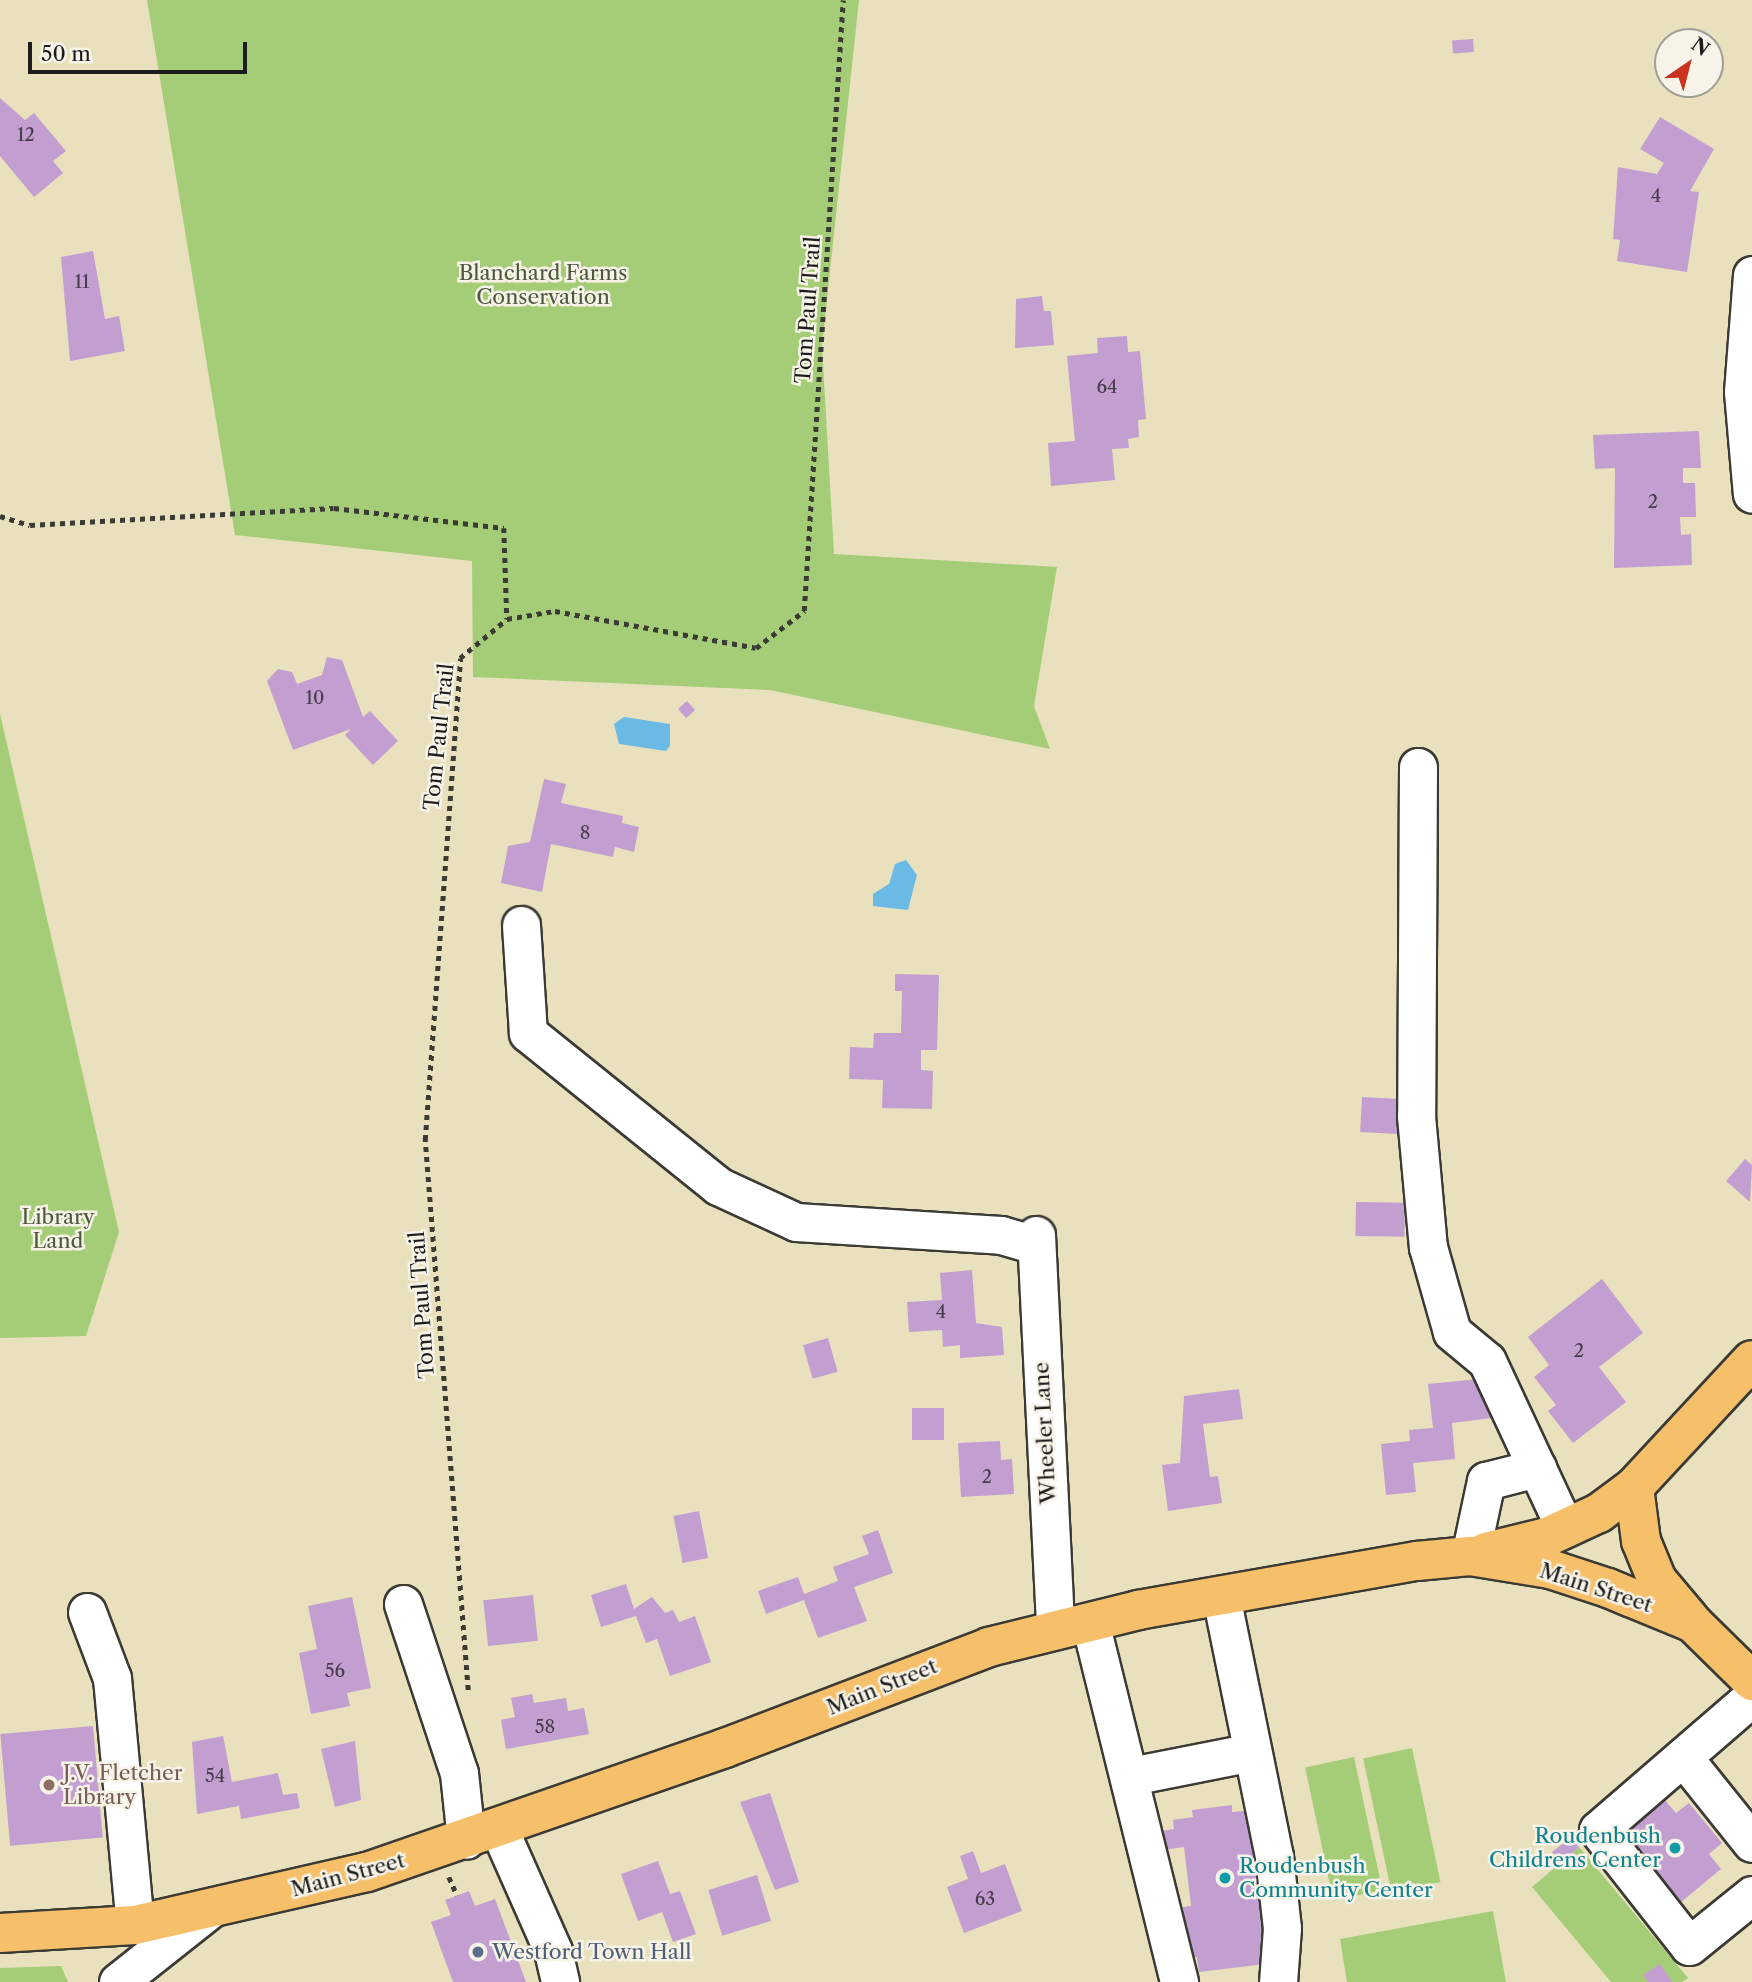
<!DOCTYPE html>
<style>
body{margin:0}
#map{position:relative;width:1752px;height:1982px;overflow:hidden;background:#e9e1be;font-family:"Libre Caslon Text",serif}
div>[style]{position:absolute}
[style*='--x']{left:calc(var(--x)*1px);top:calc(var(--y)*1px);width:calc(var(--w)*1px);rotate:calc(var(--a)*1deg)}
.green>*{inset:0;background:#a5cc76;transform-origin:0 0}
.water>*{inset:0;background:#6bb9e5}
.building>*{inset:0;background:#c29ed1;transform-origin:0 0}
.path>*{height:4.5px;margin-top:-2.25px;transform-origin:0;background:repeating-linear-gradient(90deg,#3b3a34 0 5px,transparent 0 10px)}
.roads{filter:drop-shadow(2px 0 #3b3a34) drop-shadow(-2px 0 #3b3a34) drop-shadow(0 2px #3b3a34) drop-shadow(0 -2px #3b3a34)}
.minor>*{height:37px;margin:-18.5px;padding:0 18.5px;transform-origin:18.5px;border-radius:18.5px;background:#fff}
.major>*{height:38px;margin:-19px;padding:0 19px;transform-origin:19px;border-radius:19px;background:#f6c06b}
.dots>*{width:19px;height:19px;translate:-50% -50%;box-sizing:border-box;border:4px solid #f7f3e8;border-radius:50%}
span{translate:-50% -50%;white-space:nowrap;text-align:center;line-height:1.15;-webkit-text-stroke:5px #f7f3e8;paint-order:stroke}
.number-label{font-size:18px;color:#463c49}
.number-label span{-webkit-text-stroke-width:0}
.park-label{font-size:21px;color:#4c5a3c}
.street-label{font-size:21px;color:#1c1c1c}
.education-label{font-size:21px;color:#785e54}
.left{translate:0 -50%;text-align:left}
.culture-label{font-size:21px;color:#0d838f}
.right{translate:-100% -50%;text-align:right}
.service-label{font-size:21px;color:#4e5e75}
.north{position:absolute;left:1654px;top:28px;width:70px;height:70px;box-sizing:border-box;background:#f7f3e8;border:2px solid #9f9d96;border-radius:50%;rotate:35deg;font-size:19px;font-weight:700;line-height:28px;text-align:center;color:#1c1c1c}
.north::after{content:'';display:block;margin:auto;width:24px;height:32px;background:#c8321e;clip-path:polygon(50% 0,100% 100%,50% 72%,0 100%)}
.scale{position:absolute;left:28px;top:42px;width:219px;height:32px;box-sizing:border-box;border:4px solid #1c1c1c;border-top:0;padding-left:9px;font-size:21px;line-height:24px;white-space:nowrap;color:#1c1c1c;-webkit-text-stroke:5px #f7f3e8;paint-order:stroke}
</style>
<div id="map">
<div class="green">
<div style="clip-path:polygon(147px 0,859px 0,822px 346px,834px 554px,1057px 567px,1034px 706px,1050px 749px,770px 690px,473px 677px,472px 561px,235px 535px)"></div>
<div style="clip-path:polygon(0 714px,119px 1232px,86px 1336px,0 1338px)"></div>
<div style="left:1412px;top:1748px;width:137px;height:50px;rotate:78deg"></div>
<div style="left:1354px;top:1757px;width:136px;height:50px;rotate:78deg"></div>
<div style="clip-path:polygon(1579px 1847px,1688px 1978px,1682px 1982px,1611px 1982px,1532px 1887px)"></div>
<div style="clip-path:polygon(1493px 1911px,1506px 1982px,1347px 1982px,1340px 1939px)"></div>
<div style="clip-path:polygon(61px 1966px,68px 1982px,0 1982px,0 1968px)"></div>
</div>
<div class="water">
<div style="clip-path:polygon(624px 717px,670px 724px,670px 746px,666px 751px,619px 744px,614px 724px)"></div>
<div style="clip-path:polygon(906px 860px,917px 875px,908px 910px,873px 906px,873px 894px,889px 884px,895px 864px)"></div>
</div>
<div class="building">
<div style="left:1473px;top:39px;width:13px;height:21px;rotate:86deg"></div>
<div style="clip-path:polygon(0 98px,25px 120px,34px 113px,66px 151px,53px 161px,63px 173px,34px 197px,0 156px)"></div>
<div style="clip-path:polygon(1660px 117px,1714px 149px,1690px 191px,1699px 192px,1687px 272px,1617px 261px,1620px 240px,1613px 239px,1618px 167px,1657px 174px,1664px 163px,1640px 149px)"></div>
<div style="clip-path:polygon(93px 251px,105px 319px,119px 316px,125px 351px,70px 361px,61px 257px)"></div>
<div style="clip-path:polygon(1042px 296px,1044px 311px,1051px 311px,1054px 345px,1015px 348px,1016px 299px)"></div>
<div style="clip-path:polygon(1127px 336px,1128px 352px,1140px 351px,1146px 419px,1138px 420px,1139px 437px,1128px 439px,1129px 448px,1112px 449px,1115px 480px,1051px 486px,1048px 443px,1075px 441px,1067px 356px,1098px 353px,1097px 338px)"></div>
<div style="clip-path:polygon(1699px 431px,1701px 468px,1683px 468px,1683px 483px,1695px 483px,1696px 517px,1680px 517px,1681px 535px,1691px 534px,1692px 565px,1614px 568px,1615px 468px,1595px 469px,1593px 435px)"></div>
<div style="clip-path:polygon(327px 657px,342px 660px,363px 717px,370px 711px,398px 741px,373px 765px,345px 735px,351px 729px,293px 750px,267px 681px,278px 669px,292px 672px,297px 684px,322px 675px)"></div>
<div style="left:687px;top:701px;width:12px;height:12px;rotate:48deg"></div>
<div style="clip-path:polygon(544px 779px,566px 784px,561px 803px,623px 816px,622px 823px,639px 827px,634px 852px,615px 847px,613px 857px,551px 844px,542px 892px,501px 883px,508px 846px,530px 842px)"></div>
<div style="clip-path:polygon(895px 974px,939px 975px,937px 1050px,921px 1050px,921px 1070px,933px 1071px,932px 1109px,882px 1108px,883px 1080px,849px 1079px,850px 1047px,873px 1048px,874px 1033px,901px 1033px,902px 991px,895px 991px)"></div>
<div style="left:1362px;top:1097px;width:38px;height:35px;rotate:3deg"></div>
<div style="clip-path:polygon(1745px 1159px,1752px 1165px,1750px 1202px,1726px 1181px)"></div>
<div style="left:1356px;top:1202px;width:49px;height:34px;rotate:1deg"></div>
<div style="clip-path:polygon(972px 1270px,976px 1323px,1002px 1327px,1004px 1355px,960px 1358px,960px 1345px,943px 1347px,942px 1330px,909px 1332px,907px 1302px,942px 1300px,940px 1273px)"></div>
<div style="clip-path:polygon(1602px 1279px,1643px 1333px,1599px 1367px,1626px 1402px,1573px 1443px,1548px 1411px,1556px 1405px,1534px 1377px,1549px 1365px,1528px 1337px)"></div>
<div style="left:828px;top:1338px;width:35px;height:26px;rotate:74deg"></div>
<div style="clip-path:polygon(1489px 1378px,1492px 1418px,1452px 1423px,1455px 1459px,1413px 1463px,1416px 1492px,1386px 1495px,1381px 1444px,1410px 1441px,1409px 1430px,1433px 1428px,1428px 1384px)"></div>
<div style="clip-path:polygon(1239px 1389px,1243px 1419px,1203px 1424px,1210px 1477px,1218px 1476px,1222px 1503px,1168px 1511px,1162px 1465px,1180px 1463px,1184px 1396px)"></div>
<div style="left:912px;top:1408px;width:32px;height:32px"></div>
<div style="clip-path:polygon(1000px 1441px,1001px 1460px,1012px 1459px,1014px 1494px,961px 1497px,958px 1443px)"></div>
<div style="left:699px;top:1511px;width:48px;height:26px;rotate:79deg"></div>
<div style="clip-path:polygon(878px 1530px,893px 1573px,854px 1587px,867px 1621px,818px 1638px,804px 1600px,766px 1614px,758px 1591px,798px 1577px,804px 1594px,838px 1581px,833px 1567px,869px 1554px,862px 1536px)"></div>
<div style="clip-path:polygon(626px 1584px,634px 1609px,652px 1597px,665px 1613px,673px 1610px,679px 1622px,695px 1616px,711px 1662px,670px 1676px,657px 1639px,646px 1643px,636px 1616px,601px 1627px,591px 1595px)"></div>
<div style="left:533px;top:1595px;width:46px;height:50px;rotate:84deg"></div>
<div style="clip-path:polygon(352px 1597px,371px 1688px,347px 1693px,350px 1706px,311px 1714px,299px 1653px,317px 1649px,308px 1606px)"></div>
<div style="clip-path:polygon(532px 1694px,534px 1703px,566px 1698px,568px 1711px,584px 1708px,589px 1734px,506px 1749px,501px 1720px,515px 1717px,511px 1698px)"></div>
<div style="left:93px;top:1726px;width:112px;height:93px;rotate:85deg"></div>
<div style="clip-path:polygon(223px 1736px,232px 1782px,278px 1773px,283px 1795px,297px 1793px,300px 1808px,241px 1819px,239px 1806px,197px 1814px,192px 1742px)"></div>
<div style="clip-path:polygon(355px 1741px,361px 1800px,335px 1807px,321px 1749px)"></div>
<div style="clip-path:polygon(770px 1793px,799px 1882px,775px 1890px,740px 1802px)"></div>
<div style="clip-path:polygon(1661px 1796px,1676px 1813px,1689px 1803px,1722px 1843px,1709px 1854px,1721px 1869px,1680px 1903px,1620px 1830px)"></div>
<div style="clip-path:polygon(1232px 1805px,1232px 1812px,1254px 1810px,1270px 1945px,1265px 1964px,1199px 1972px,1197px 1957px,1189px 1958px,1183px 1907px,1191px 1906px,1184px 1847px,1163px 1850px,1161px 1831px,1174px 1829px,1173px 1820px,1193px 1817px,1192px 1810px)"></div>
<div style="clip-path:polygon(1570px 1838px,1579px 1847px,1561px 1863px,1552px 1852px)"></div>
<div style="clip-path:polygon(973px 1851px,981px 1873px,1005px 1864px,1022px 1911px,964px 1933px,947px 1887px,968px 1879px,960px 1856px)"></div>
<div style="clip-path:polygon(658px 1861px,670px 1894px,680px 1891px,696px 1934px,673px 1942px,662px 1912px,638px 1921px,621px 1874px)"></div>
<div style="left:757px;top:1875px;width:48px;height:51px;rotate:73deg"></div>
<div style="clip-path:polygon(469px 1891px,475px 1906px,495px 1899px,526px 1982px,453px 1982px,431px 1922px,451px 1915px,445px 1900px)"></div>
<div style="clip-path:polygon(1660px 1964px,1672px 1982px,1648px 1982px,1643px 1975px)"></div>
</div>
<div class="path">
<div style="--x:0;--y:516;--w:31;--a:17"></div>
<div style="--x:30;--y:525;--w:304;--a:-3.2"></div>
<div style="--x:334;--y:508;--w:171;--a:6.7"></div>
<div style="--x:504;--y:528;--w:91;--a:88.1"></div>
<div style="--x:468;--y:1690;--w:552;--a:-94.47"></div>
<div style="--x:425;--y:1140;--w:483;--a:-85.8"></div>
<div style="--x:460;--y:658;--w:61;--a:-39.7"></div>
<div style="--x:507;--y:619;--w:49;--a:-9.5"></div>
<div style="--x:555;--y:611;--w:204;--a:10.4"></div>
<div style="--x:756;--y:648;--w:61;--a:-37.6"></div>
<div style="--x:804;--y:611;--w:612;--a:-86.35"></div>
<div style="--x:449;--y:1877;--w:20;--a:66"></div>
</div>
<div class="roads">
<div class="minor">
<div style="--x:1752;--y:275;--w:117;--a:94.4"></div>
<div style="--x:1743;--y:392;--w:102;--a:85"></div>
<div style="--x:1418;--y:767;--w:349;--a:90.3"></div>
<div style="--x:1416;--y:1116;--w:132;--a:84.8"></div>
<div style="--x:1428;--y:1247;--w:88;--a:74.2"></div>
<div style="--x:1452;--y:1332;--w:45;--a:39.6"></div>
<div style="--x:1487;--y:1361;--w:184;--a:65"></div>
<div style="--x:521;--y:925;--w:108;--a:86.3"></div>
<div style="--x:528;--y:1033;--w:244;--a:38.8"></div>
<div style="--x:718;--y:1186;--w:86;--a:24.8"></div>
<div style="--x:796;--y:1222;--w:205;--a:3.6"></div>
<div style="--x:1001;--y:1235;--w:36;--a:16"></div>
<div style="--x:1036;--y:1235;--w:395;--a:87.2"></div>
<div style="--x:1470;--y:1556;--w:77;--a:-78"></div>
<div style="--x:1486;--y:1481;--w:53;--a:-14.3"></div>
<div style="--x:1221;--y:1596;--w:265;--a:78.5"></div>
<div style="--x:1274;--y:1856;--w:72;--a:83.7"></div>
<div style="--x:1282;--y:1928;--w:54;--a:94.2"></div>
<div style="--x:403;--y:1604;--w:178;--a:71.7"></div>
<div style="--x:459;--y:1773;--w:67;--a:84"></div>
<div style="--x:87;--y:1612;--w:71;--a:69.3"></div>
<div style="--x:112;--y:1678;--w:248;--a:84.7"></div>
<div style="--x:1090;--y:1622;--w:371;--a:76.1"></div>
<div style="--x:1752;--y:1697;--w:203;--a:139.2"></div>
<div style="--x:1598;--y:1830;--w:147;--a:51.9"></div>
<div style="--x:1689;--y:1946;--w:81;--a:-39"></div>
<div style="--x:1683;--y:1757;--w:110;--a:51.3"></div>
<div style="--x:1131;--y:1776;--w:123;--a:-11.2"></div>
<div style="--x:499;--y:1829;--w:133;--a:66.1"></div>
<div style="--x:553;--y:1951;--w:32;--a:77"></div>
<div style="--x:118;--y:1982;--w:116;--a:-38.4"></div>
</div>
<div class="major">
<div style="--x:1486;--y:1552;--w:63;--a:-13.8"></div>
<div style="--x:1547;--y:1537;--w:57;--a:-24.8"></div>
<div style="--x:1599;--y:1513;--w:44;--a:-36.6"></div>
<div style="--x:1689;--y:1618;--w:50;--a:-130.1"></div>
<div style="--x:1657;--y:1580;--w:42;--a:-112.3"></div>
<div style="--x:1641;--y:1541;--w:54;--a:-97.4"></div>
<div style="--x:1634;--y:1487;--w:173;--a:-47.1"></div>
<div style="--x:0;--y:1933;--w:135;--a:-3.4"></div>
<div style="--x:135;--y:1925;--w:238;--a:-12.9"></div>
<div style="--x:367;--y:1872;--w:379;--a:-19.1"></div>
<div style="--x:725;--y:1748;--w:283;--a:-20.9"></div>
<div style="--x:989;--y:1647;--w:154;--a:-13.9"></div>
<div style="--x:1138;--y:1610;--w:283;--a:-10"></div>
<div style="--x:1417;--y:1561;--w:53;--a:-5.4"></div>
<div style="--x:1470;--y:1556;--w:81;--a:9.2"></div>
<div style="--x:1550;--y:1569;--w:61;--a:18.1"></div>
<div style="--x:1608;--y:1588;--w:92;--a:22.4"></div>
<div style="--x:1693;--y:1623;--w:83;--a:44.5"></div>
</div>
</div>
<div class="dots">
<div style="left:49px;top:1785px;background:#8d6e63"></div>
<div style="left:1675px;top:1848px;background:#0f9aa8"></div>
<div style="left:1225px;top:1878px;background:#0f9aa8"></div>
<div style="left:478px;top:1952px;background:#5c6f8a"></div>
</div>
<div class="number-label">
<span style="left:26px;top:135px">12</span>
<span style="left:1656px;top:196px">4</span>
<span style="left:82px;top:282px">11</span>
<span style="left:1107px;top:387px">64</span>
<span style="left:1653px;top:502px">2</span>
<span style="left:315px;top:698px">10</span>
<span style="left:585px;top:833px">8</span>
<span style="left:941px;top:1312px">4</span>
<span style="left:1579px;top:1351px">2</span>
<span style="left:987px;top:1477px">2</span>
<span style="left:335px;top:1671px">56</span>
<span style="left:545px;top:1727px">58</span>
<span style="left:215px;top:1776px">54</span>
<span style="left:985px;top:1899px">63</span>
</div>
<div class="park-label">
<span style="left:543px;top:285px">Blanchard Farms<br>Conservation</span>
<span style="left:58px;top:1229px">Library<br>Land</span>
</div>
<div class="street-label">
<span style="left:808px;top:310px;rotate:-86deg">Tom Paul Trail</span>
<span style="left:439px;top:737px;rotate:-84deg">Tom Paul Trail</span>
<span style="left:422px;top:1305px;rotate:-94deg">Tom Paul Trail</span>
<span style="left:1045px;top:1433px;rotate:-93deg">Wheeler Lane</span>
<span style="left:1596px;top:1588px;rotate:18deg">Main Street</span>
<span style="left:882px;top:1687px;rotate:-22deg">Main Street</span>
<span style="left:348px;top:1875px;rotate:-15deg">Main Street</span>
</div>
<div class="education-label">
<span class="left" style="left:63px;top:1785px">J.V. Fletcher<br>Library</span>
</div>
<div class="culture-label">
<span class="right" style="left:1661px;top:1848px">Roudenbush<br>Childrens Center</span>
<span class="left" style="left:1239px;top:1878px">Roudenbush<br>Community Center</span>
</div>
<div class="service-label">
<span class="left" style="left:492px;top:1952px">Westford Town Hall</span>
</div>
<div class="north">N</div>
<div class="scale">50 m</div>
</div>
